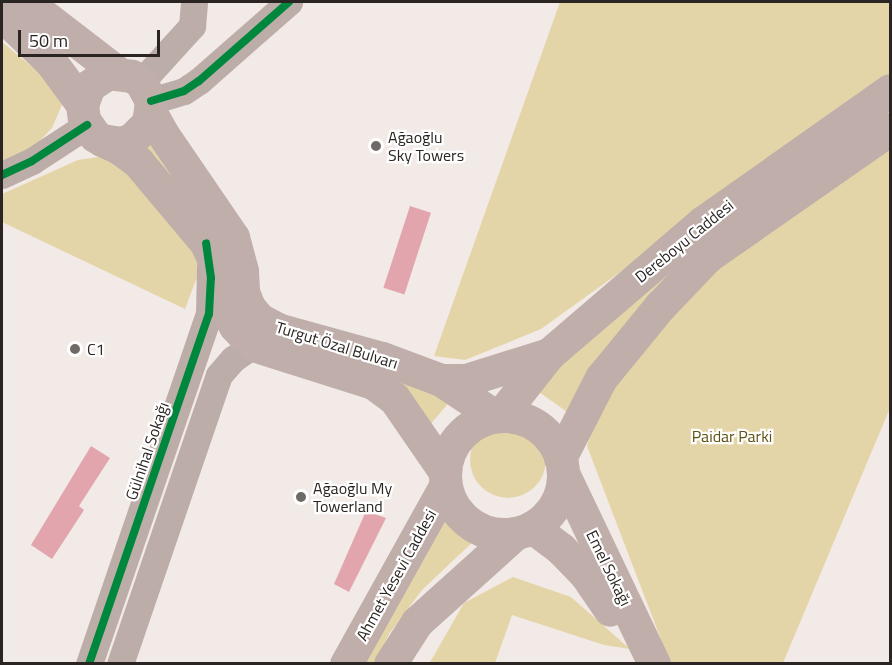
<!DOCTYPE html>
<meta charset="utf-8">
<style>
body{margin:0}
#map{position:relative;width:892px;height:665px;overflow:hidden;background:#f2eae6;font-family:"Titillium Web",sans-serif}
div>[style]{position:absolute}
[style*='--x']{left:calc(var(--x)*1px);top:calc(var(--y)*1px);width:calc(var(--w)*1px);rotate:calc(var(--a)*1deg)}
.green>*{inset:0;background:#e4d5a8}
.round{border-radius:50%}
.water>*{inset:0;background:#e2a5ae;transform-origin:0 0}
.minor>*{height:27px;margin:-13.5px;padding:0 13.5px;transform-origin:13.5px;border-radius:13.5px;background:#bdada9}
.major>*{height:33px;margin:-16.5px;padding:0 16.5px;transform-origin:16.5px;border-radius:16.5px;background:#bfaeaa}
.major>.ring{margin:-16.5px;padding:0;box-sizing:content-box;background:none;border:33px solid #bfaeaa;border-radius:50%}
.cycleway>*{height:8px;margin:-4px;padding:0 4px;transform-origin:4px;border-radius:4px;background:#00873e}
.dots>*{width:16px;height:16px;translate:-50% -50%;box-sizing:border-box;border:3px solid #fff;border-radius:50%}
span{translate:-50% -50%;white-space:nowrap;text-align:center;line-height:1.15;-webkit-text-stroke:4.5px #fff;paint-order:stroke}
.poi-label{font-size:16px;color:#2a2522}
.left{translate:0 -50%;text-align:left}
.street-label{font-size:16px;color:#2a2522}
.park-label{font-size:16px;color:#605115}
.frame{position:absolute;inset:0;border:3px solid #2a2522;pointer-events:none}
.scale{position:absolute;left:18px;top:30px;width:142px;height:27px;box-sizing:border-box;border:3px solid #2a2522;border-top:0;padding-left:8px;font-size:18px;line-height:21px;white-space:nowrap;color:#2a2522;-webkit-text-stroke:4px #fff;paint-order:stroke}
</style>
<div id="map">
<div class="green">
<div style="clip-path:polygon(560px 2px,890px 2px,890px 78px,541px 329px,465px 360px,434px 356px)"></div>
<div style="clip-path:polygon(2px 42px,48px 80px,64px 100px,52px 128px,34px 147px,2px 163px)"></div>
<div style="clip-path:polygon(890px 105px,890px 118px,701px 251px,567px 412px,528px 384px,575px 333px)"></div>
<div style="clip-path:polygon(890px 132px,890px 408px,783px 663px,670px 663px,587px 446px,606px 378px,660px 306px)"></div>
<div style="clip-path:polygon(151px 142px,222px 232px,242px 310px,255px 326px,277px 336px,457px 393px,429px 426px,400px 389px,373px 375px,258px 335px,249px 327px,232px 300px,218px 236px,145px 146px)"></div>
<div style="clip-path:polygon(105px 156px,134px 170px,202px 264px,185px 309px,2px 222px,2px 194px,78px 160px)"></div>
<div class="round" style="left:470px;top:422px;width:76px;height:76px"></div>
<div style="clip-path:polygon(436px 508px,454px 525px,478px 537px,422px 590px,389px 634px,375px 663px,358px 664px)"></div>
<div style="clip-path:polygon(513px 577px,571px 597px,630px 649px,604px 645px,512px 615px,495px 663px,429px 664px,464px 603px)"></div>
</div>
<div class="water">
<div style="left:410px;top:206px;width:22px;height:86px;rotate:18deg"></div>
<div style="clip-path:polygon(91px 446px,110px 458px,79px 506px,84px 510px,52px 559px,31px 545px)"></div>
<div style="clip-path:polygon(366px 511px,386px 518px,349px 592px,334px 584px)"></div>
</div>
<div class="minor">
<div style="--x:141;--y:82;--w:76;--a:-47.7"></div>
<div style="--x:192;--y:26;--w:24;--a:-85"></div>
<div style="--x:151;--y:101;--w:34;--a:-17"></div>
<div style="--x:184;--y:91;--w:18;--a:-34"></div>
<div style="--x:199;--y:81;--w:120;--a:-41.3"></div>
<div style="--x:2;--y:175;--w:33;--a:-25"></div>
<div style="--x:32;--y:161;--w:66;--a:-33.2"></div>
<div style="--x:89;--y:664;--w:370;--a:-71.1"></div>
<div style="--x:209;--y:314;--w:46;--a:-88.8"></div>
<div style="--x:120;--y:664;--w:305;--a:-71.1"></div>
<div style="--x:219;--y:375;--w:21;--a:-49"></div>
<div style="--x:233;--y:359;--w:24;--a:-35"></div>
</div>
<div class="major">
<div style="--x:26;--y:2;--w:115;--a:37.6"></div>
<div style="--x:2;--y:15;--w:68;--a:43.8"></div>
<div style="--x:51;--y:62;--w:52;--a:53.6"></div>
<div style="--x:151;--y:113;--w:23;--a:61"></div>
<div style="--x:162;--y:133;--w:126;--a:55.7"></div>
<div style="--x:233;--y:237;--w:35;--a:75"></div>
<div style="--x:242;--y:271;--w:21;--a:87"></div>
<div style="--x:243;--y:292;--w:16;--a:68"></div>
<div style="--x:249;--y:307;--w:16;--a:50"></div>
<div style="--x:259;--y:319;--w:24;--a:28"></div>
<div style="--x:280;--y:330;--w:106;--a:15.4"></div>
<div style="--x:382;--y:358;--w:63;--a:20.4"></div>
<div style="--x:441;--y:380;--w:65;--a:33.7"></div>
<div style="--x:102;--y:140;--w:19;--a:9"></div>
<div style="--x:121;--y:143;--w:12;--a:-20"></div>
<div style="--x:132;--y:139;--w:23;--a:-45"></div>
<div style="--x:148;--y:123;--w:22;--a:-82"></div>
<div style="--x:151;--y:101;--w:21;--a:-118"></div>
<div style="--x:141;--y:82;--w:11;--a:-146"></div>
<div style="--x:132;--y:76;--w:24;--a:-173"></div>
<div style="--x:108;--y:73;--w:23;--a:146"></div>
<div style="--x:89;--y:86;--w:19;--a:111"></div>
<div style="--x:82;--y:104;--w:16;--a:83"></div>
<div style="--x:84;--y:120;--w:19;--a:55"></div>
<div style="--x:95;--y:136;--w:8;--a:30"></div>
<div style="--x:102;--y:140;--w:19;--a:25"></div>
<div style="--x:119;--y:148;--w:24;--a:36"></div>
<div style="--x:138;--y:162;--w:106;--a:50"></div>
<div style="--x:206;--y:243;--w:34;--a:66"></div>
<div style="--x:220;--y:274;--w:41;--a:78.7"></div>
<div style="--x:228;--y:314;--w:14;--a:60"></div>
<div style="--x:235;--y:326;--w:26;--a:47"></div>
<div style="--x:253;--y:345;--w:126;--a:17.6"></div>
<div style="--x:373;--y:383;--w:26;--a:36"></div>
<div style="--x:394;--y:398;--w:90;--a:55.4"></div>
<div style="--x:441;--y:380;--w:25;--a:0"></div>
<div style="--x:466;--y:380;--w:87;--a:-17.4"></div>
<div style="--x:500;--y:416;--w:79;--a:-51.7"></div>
<div style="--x:549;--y:354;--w:203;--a:-40.6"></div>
<div style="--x:703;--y:222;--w:229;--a:-35.2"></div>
<div class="ring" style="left:445px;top:416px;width:85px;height:85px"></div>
<div style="--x:560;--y:458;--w:90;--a:-62.9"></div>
<div style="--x:601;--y:378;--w:93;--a:-50.7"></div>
<div style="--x:660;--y:306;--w:69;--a:-46.2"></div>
<div style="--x:708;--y:256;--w:222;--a:-34.9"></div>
<div style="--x:563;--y:473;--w:212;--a:64.5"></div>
<div style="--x:532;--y:527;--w:36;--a:37"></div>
<div style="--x:561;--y:549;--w:36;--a:46"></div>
<div style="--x:586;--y:575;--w:42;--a:55.6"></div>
<div style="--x:346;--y:664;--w:204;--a:-60.9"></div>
<div style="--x:390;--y:664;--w:50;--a:-57.3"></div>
<div style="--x:417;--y:622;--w:133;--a:-42"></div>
</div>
<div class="cycleway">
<div style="--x:151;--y:101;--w:34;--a:-17"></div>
<div style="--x:184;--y:91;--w:18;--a:-34"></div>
<div style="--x:199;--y:81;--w:120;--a:-41.3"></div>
<div style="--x:2;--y:175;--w:33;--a:-25"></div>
<div style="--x:32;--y:161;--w:66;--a:-33.2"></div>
<div style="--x:89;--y:664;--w:370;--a:-71.1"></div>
<div style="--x:209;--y:314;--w:36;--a:-87"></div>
<div style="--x:211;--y:278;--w:35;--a:-98"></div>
</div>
<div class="dots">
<div style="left:376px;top:146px;background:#706a67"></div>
<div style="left:75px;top:349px;background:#706a67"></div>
<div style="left:301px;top:497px;background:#706a67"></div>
</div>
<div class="poi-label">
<span class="left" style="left:388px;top:146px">Ağaoğlu<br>Sky Towers</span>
<span class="left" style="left:87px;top:349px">C1</span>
<span class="left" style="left:313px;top:497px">Ağaoğlu My<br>Towerland</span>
</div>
<div class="street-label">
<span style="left:684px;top:241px;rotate:-39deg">Dereboyu Caddesi</span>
<span style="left:337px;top:345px;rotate:17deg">Turgut Özal Bulvarı</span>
<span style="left:147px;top:451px;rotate:-71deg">Gülnihal Sokağı</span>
<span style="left:609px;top:568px;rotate:64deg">Emel Sokağı</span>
<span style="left:396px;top:575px;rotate:-61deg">Ahmet Yesevi Caddesi</span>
</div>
<div class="park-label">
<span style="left:732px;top:436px">Paidar Parki</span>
</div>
<div class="frame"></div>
<div class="scale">50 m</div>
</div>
